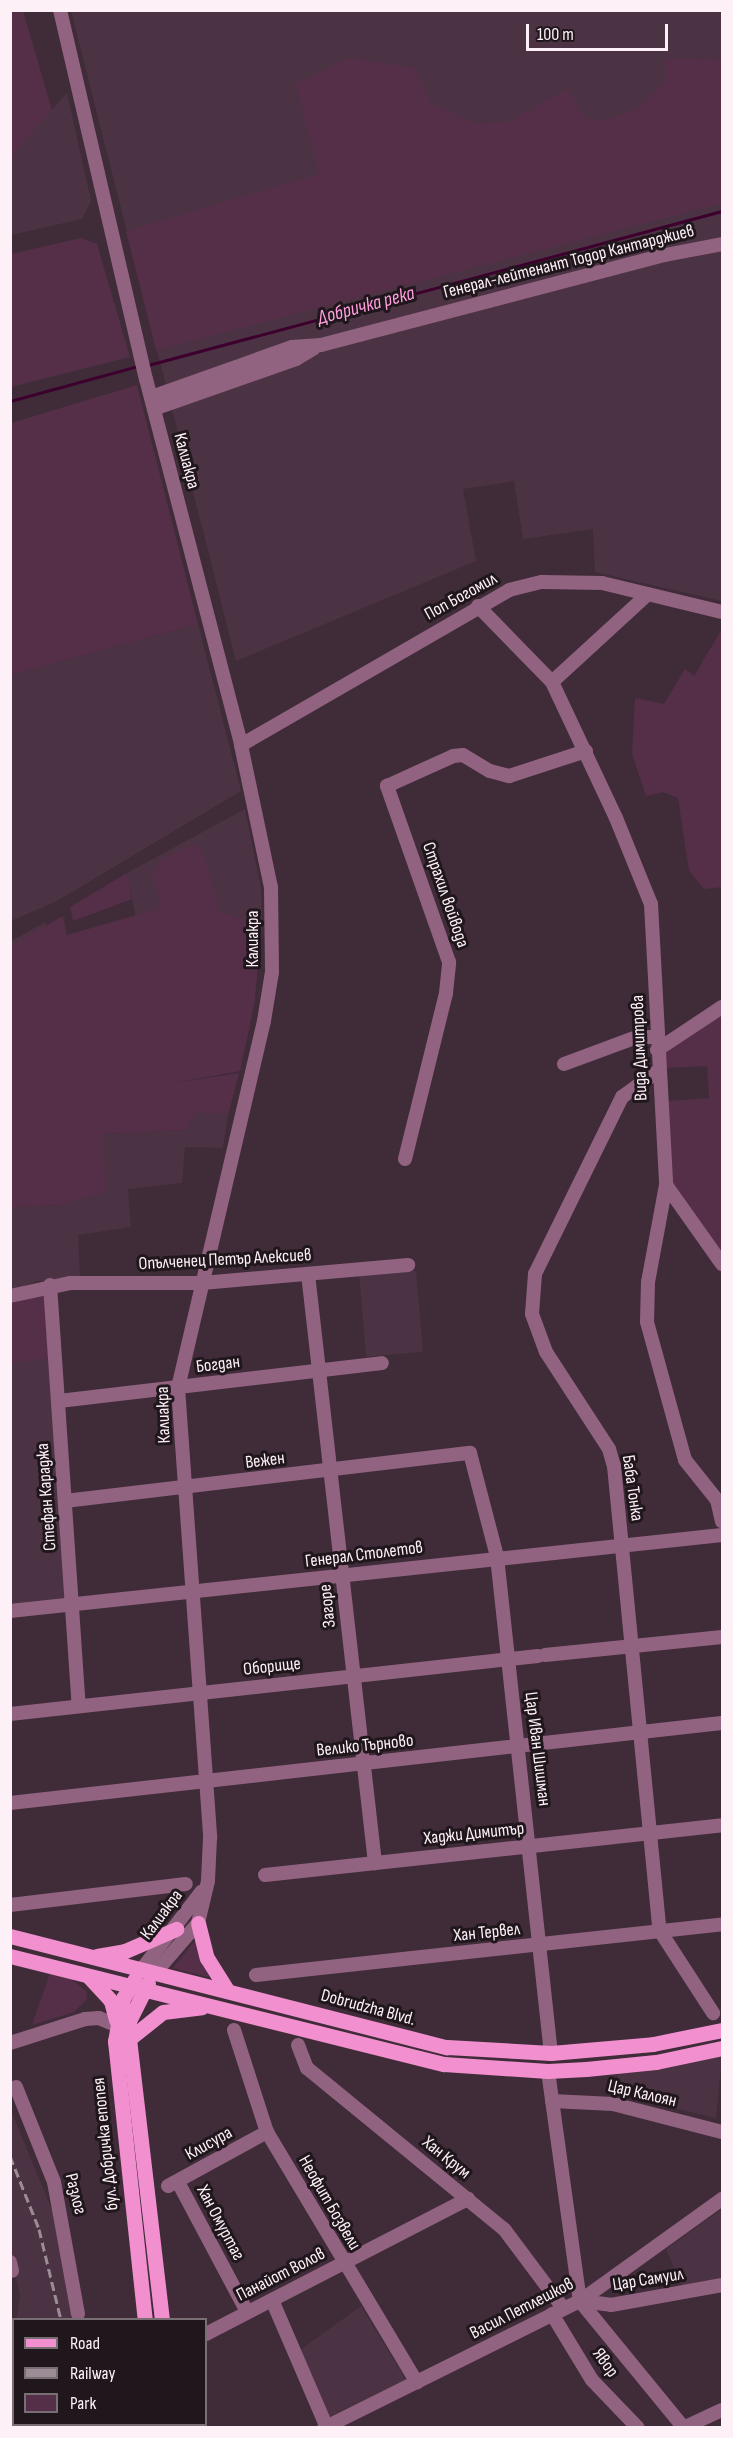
<!DOCTYPE html>
<meta charset="utf-8">
<style>
body{margin:0}
#map{position:relative;width:733px;height:2438px;overflow:hidden;background:#3f2c38;font-family:"Sofia Sans Condensed",sans-serif}
div>[style]{position:absolute}
[style*='--x']{left:calc(var(--x)*1px);top:calc(var(--y)*1px);width:calc(var(--w)*1px);rotate:calc(var(--a)*1deg)}
.built>*{inset:0;background:#4c3343;transform-origin:0 0}
.green>*{inset:0;background:#552f48}
.stream>*{height:3px;margin:-1.5px;padding:0 1.5px;transform-origin:1.5px;border-radius:1.5px;background:#3d002e}
.minor>*{height:14px;margin:-7px;padding:0 7px;transform-origin:7px;border-radius:7px;background:#926381}
.major>*{height:15px;margin:-7.5px;padding:0 7.5px;transform-origin:7.5px;border-radius:7.5px;background:#f18fcf}
.rail>*{height:3px;margin-top:-1.5px;transform-origin:0;background:repeating-linear-gradient(90deg,#9c8c95 0 9px,transparent 0 13.5px)}
span{translate:-50% -50%;white-space:nowrap;text-align:center;line-height:1.15;-webkit-text-stroke:6px #20171d;paint-order:stroke}
.street-label{font-size:18px;color:#fdf0f7}
.water-label{font-size:20px;color:#ff9fdd;font-style:italic}
.frame{position:absolute;inset:0;border:12px solid #fdf0f7;pointer-events:none}
.legend{position:absolute;left:12px;top:2318px;width:195px;height:108px;box-sizing:border-box;background:#20171d;border:2px solid #786e74;margin:0;padding:8px 10px;list-style:none;font-size:18px;color:#fdf0f7}
.legend li{display:flex;align-items:center;gap:12px;height:30px}
.legend b{width:30px;border:2px solid #786e74}
.scale{position:absolute;left:526px;top:24px;width:142px;height:27px;box-sizing:border-box;border:3px solid #fdf0f7;border-top:0;padding-left:8px;font-size:18px;line-height:21px;white-space:nowrap;color:#fdf0f7;-webkit-text-stroke:4px #20171d;paint-order:stroke}
</style>
<div id="map">
<div class="built">
<div style="clip-path:polygon(71px 11px,722px 11px,722px 601px,595px 572px,593px 529px,523px 539px,514px 481px,463px 489px,476px 561px,236px 661px)"></div>
<div style="clip-path:polygon(67px 93px,91px 201px,82px 219px,11px 235px,10px 155px)"></div>
<div style="clip-path:polygon(198px 624px,241px 791px,57px 901px,11px 921px,11px 675px)"></div>
<div style="clip-path:polygon(245px 809px,261px 888px,262px 926px,254px 1005px,240px 1071px,58px 1103px,11px 1106px,11px 941px,46px 922px,52px 1082px,158px 1027px,127px 873px)"></div>
<div style="clip-path:polygon(197px 1111px,228px 1115px,223px 1148px,185px 1147px,182px 1183px,128px 1189px,131px 1227px,78px 1235px,80px 1278px,37px 1281px,11px 1291px,10px 1207px,60px 1205px,102px 1134px,186px 1130px)"></div>
<div style="left:416px;top:1271px;width:81px;height:57px;rotate:85deg"></div>
<div style="clip-path:polygon(49px 1358px,65px 1600px,11px 1604px,11px 1363px)"></div>
<div style="clip-path:polygon(722px 2056px,716px 2118px,613px 2094px,618px 2074px)"></div>
<div style="clip-path:polygon(10px 2108px,56px 2220px,73px 2319px,17px 2319px,20px 2296px,10px 2250px)"></div>
<div style="clip-path:polygon(722px 2209px,722px 2282px,683px 2289px,666px 2249px)"></div>
<div style="clip-path:polygon(361px 2306px,406px 2380px,329px 2417px,300px 2350px)"></div>
<div style="clip-path:polygon(13px 2340px,14px 2424px,147px 2427px,11px 2427px)"></div>
</div>
<div class="green">
<div style="clip-path:polygon(23px 11px,52px 110px,11px 155px,11px 12px)"></div>
<div style="clip-path:polygon(348px 58px,415px 68px,431px 103px,475px 124px,508px 122px,568px 89px,584px 117px,604px 121px,637px 109px,665px 81px,666px 58px,722px 60px,722px 203px,156px 350px,126px 231px,319px 174px,296px 84px)"></div>
<div style="clip-path:polygon(81px 238px,97px 244px,130px 357px,11px 387px,11px 254px)"></div>
<div style="clip-path:polygon(137px 385px,198px 624px,11px 675px,11px 423px)"></div>
<div style="clip-path:polygon(722px 629px,722px 887px,704px 889px,689px 871px,678px 798px,663px 792px,646px 796px,632px 754px,635px 698px,664px 704px,685px 669px,694px 676px)"></div>
<div style="clip-path:polygon(191px 845px,200px 848px,207px 864px,219px 911px,262px 926px,254px 1005px,240px 1071px,167px 1084px,239px 1073px,228px 1115px,197px 1111px,186px 1130px,102px 1134px,106px 1192px,60px 1205px,11px 1207px,11px 946px,63px 916px,67px 935px,158px 909px,159px 895px,151px 876px,162px 859px)"></div>
<div style="clip-path:polygon(127px 873px,132px 899px,73px 921px,70px 907px)"></div>
<div style="clip-path:polygon(722px 1013px,722px 1252px,671px 1182px,666px 1101px,709px 1098px,707px 1066px,664px 1068px,664px 1049px)"></div>
<div style="clip-path:polygon(46px 1293px,51px 1358px,11px 1363px,11px 1303px)"></div>
<div style="clip-path:polygon(195px 1941px,210px 1974px,208px 1977px,173px 1968px)"></div>
<div style="clip-path:polygon(50px 1973px,69px 1977px,86px 1991px,87px 1999px,74px 2012px,32px 2025px)"></div>
</div>
<div class="stream">
<div style="--x:148;--y:365;--w:594;--a:-15.02"></div>
<div style="--x:10;--y:401;--w:133;--a:-15.3"></div>
</div>
<div class="minor">
<div style="--x:60;--y:10;--w:379;--a:76.9"></div>
<div style="--x:146;--y:379;--w:378;--a:75.4"></div>
<div style="--x:241;--y:745;--w:145;--a:78.1"></div>
<div style="--x:271;--y:887;--w:85;--a:89.3"></div>
<div style="--x:272;--y:972;--w:50;--a:99.3"></div>
<div style="--x:264;--y:1021;--w:377;--a:103.2"></div>
<div style="--x:178;--y:1388;--w:451;--a:85.9"></div>
<div style="--x:210;--y:1838;--w:43;--a:92.7"></div>
<div style="--x:208;--y:1881;--w:43;--a:103.4"></div>
<div style="--x:198;--y:1923;--w:66;--a:130.7"></div>
<div style="--x:151;--y:397;--w:150;--a:-19.5"></div>
<div style="--x:292;--y:347;--w:29;--a:-4"></div>
<div style="--x:321;--y:345;--w:356;--a:-14.7"></div>
<div style="--x:665;--y:255;--w:58;--a:-10.9"></div>
<div style="--x:154;--y:409;--w:151;--a:-19.4"></div>
<div style="--x:296;--y:359;--w:21;--a:-31"></div>
<div style="--x:478;--y:606;--w:106;--a:45.8"></div>
<div style="--x:552;--y:682;--w:150;--a:64.8"></div>
<div style="--x:616;--y:818;--w:93;--a:67.9"></div>
<div style="--x:651;--y:904;--w:281;--a:86.9"></div>
<div style="--x:666;--y:1185;--w:99;--a:100.5"></div>
<div style="--x:648;--y:1282;--w:40;--a:91.4"></div>
<div style="--x:647;--y:1322;--w:143;--a:74.6"></div>
<div style="--x:685;--y:1460;--w:51;--a:51.3"></div>
<div style="--x:717;--y:1500;--w:22;--a:77"></div>
<div style="--x:552;--y:682;--w:130;--a:-42.5"></div>
<div style="--x:241;--y:745;--w:310;--a:-30"></div>
<div style="--x:509;--y:590;--w:34;--a:-14"></div>
<div style="--x:542;--y:582;--w:60;--a:1"></div>
<div style="--x:602;--y:583;--w:123;--a:13.6"></div>
<div style="--x:657;--y:1050;--w:78;--a:-33.5"></div>
<div style="--x:564;--y:1064;--w:78;--a:-20.3"></div>
<div style="--x:637;--y:1037;--w:20;--a:0"></div>
<div style="--x:658;--y:1071;--w:44;--a:144.2"></div>
<div style="--x:622;--y:1097;--w:197;--a:116.2"></div>
<div style="--x:535;--y:1274;--w:40;--a:94.3"></div>
<div style="--x:532;--y:1314;--w:40;--a:69.8"></div>
<div style="--x:546;--y:1352;--w:116;--a:57"></div>
<div style="--x:609;--y:1449;--w:18;--a:74"></div>
<div style="--x:614;--y:1466;--w:467;--a:84.4"></div>
<div style="--x:660;--y:1931;--w:98;--a:57.1"></div>
<div style="--x:405;--y:1159;--w:171;--a:-76.1"></div>
<div style="--x:446;--y:993;--w:31;--a:-84"></div>
<div style="--x:449;--y:962;--w:187;--a:-109.4"></div>
<div style="--x:387;--y:786;--w:72;--a:-24.4"></div>
<div style="--x:453;--y:756;--w:10;--a:-6"></div>
<div style="--x:463;--y:755;--w:31;--a:31"></div>
<div style="--x:490;--y:771;--w:20;--a:15"></div>
<div style="--x:509;--y:776;--w:81;--a:-18"></div>
<div style="--x:666;--y:1185;--w:97;--a:54.7"></div>
<div style="--x:308;--y:1274;--w:593;--a:83.51"></div>
<div style="--x:50;--y:1285;--w:422;--a:86.1"></div>
<div style="--x:10;--y:1296;--w:61;--a:-12.2"></div>
<div style="--x:70;--y:1283;--w:132;--a:0"></div>
<div style="--x:202;--y:1283;--w:207;--a:-5"></div>
<div style="--x:59;--y:1401;--w:325;--a:-6.7"></div>
<div style="--x:65;--y:1501;--w:408;--a:-6.8"></div>
<div style="--x:470;--y:1453;--w:107;--a:75.4"></div>
<div style="--x:497;--y:1557;--w:499;--a:83.8"></div>
<div style="--x:10;--y:1611;--w:716;--a:-6.09"></div>
<div style="--x:545;--y:1655;--w:178;--a:-5.8"></div>
<div style="--x:10;--y:1714;--w:531;--a:-6.27"></div>
<div style="--x:10;--y:1803;--w:716;--a:-6.41"></div>
<div style="--x:265;--y:1875;--w:460;--a:-6.2"></div>
<div style="--x:10;--y:1905;--w:177;--a:-6.8"></div>
<div style="--x:142;--y:1969;--w:98;--a:-52.4"></div>
<div style="--x:256;--y:1975;--w:469;--a:-6.2"></div>
<div style="--x:234;--y:2030;--w:107;--a:72.1"></div>
<div style="--x:267;--y:2132;--w:292;--a:59.1"></div>
<div style="--x:10;--y:2043;--w:79;--a:-17.7"></div>
<div style="--x:85;--y:2019;--w:14;--a:-4"></div>
<div style="--x:99;--y:2018;--w:25;--a:23"></div>
<div style="--x:298;--y:2045;--w:25;--a:69"></div>
<div style="--x:307;--y:2068;--w:254;--a:39.3"></div>
<div style="--x:504;--y:2229;--w:99;--a:53.2"></div>
<div style="--x:548;--y:2071;--w:232;--a:82.1"></div>
<div style="--x:16;--y:2087;--w:102;--a:68.2"></div>
<div style="--x:54;--y:2182;--w:134;--a:79.7"></div>
<div style="--x:552;--y:2101;--w:61;--a:2.8"></div>
<div style="--x:613;--y:2104;--w:113;--a:14.4"></div>
<div style="--x:178;--y:2182;--w:147;--a:62"></div>
<div style="--x:168;--y:2186;--w:113;--a:-28.6"></div>
<div style="--x:10;--y:2262;--w:9;--a:77"></div>
<div style="--x:272;--y:2300;--w:139;--a:66.7"></div>
<div style="--x:580;--y:2301;--w:164;--a:50.7"></div>
<div style="--x:580;--y:2301;--w:31;--a:7"></div>
<div style="--x:611;--y:2305;--w:113;--a:-10.2"></div>
<div style="--x:552;--y:2314;--w:77;--a:58.8"></div>
<div style="--x:592;--y:2380;--w:66;--a:46.2"></div>
<div style="--x:10;--y:2333;--w:1;--a:0"></div>
<div style="--x:206;--y:2334;--w:295;--a:-27.3"></div>
<div style="--x:324;--y:2428;--w:286;--a:-26.4"></div>
<div style="--x:580;--y:2301;--w:175;--a:-35.7"></div>
<div style="--x:683;--y:2428;--w:43;--a:-24.8"></div>
</div>
<div class="major">
<div style="--x:198;--y:1923;--w:36;--a:76"></div>
<div style="--x:207;--y:1958;--w:39;--a:58"></div>
<div style="--x:10;--y:1936;--w:451;--a:14.3"></div>
<div style="--x:447;--y:2047;--w:104;--a:3.3"></div>
<div style="--x:551;--y:2053;--w:102;--a:-5"></div>
<div style="--x:653;--y:2044;--w:70;--a:-11.5"></div>
<div style="--x:10;--y:1956;--w:447;--a:14"></div>
<div style="--x:444;--y:2064;--w:104;--a:3.9"></div>
<div style="--x:548;--y:2071;--w:38;--a:-3"></div>
<div style="--x:586;--y:2069;--w:70;--a:-5.7"></div>
<div style="--x:656;--y:2062;--w:67;--a:-12"></div>
<div style="--x:97;--y:1956;--w:28;--a:-10"></div>
<div style="--x:125;--y:1951;--w:56;--a:-23.3"></div>
<div style="--x:88;--y:1976;--w:34;--a:47"></div>
<div style="--x:111;--y:2001;--w:20;--a:75"></div>
<div style="--x:135;--y:1979;--w:22;--a:122"></div>
<div style="--x:123;--y:1998;--w:44;--a:100.5"></div>
<div style="--x:115;--y:2041;--w:281;--a:83.9"></div>
<div style="--x:148;--y:1983;--w:42;--a:116.6"></div>
<div style="--x:129;--y:2021;--w:18;--a:90"></div>
<div style="--x:129;--y:2039;--w:283;--a:83.3"></div>
<div style="--x:129;--y:2039;--w:43;--a:-38.5"></div>
<div style="--x:163;--y:2012;--w:39;--a:-7"></div>
<div style="--x:157;--y:2424;--w:4;--a:90"></div>
<div style="--x:175;--y:2424;--w:4;--a:90"></div>
</div>
<div class="rail">
<div style="--x:10;--y:2156;--w:79;--a:68.3"></div>
<div style="--x:39;--y:2229;--w:94;--a:76.4"></div>
<div style="--x:76;--y:2424;--w:4;--a:90"></div>
</div>
<div class="street-label">
<span style="left:569px;top:262px;rotate:-14deg">Генерал-лейтенант Тодор Кантарджиев</span>
<span style="left:186px;top:461px;rotate:75deg">Калиакра</span>
<span style="left:461px;top:597px;rotate:-29deg">Поп Богомил</span>
<span style="left:445px;top:895px;rotate:71deg">Страхил войвода</span>
<span style="left:253px;top:939px;rotate:-90deg">Калиакра</span>
<span style="left:640px;top:1048px;rotate:-92deg">Вида Димитрова</span>
<span style="left:225px;top:1260px;rotate:-3deg">Опълченец Петър Алексиев</span>
<span style="left:218px;top:1365px;rotate:-7deg">Богдан</span>
<span style="left:164px;top:1415px;rotate:-92deg">Калиакра</span>
<span style="left:265px;top:1461px;rotate:-7deg">Вежен</span>
<span style="left:632px;top:1488px;rotate:82deg">Баба Тонка</span>
<span style="left:47px;top:1497px;rotate:-94deg">Стефан Караджа</span>
<span style="left:364px;top:1555px;rotate:-7deg">Генерал Столетов</span>
<span style="left:328px;top:1606px;rotate:-96deg">Загоре</span>
<span style="left:272px;top:1667px;rotate:-6deg">Оборище</span>
<span style="left:365px;top:1746px;rotate:-6deg">Велико Търново</span>
<span style="left:537px;top:1749px;rotate:83deg">Цар Иван Шишман</span>
<span style="left:474px;top:1834px;rotate:-6deg">Хаджи Димитър</span>
<span style="left:162px;top:1915px;rotate:-53deg">Калиакра</span>
<span style="left:487px;top:1933px;rotate:-6deg">Хан Тервел</span>
<span style="left:368px;top:2008px;rotate:15deg">Dobrudzha Blvd.</span>
<span style="left:642px;top:2094px;rotate:13deg">Цар Калоян</span>
<span style="left:106px;top:2144px;rotate:-96deg">бул. Добричка епопея</span>
<span style="left:209px;top:2144px;rotate:-29deg">Клисура</span>
<span style="left:446px;top:2158px;rotate:39deg">Хан Крум</span>
<span style="left:75px;top:2194px;rotate:76deg">Разлог</span>
<span style="left:329px;top:2203px;rotate:60deg">Неофит Бозвели</span>
<span style="left:220px;top:2223px;rotate:62deg">Хан Омуртаг</span>
<span style="left:281px;top:2275px;rotate:-27deg">Панайот Волов</span>
<span style="left:648px;top:2280px;rotate:-9deg">Цар Самуил</span>
<span style="left:522px;top:2309px;rotate:-27deg">Васил Петлешков</span>
<span style="left:605px;top:2363px;rotate:54deg">Явор</span>
</div>
<div class="water-label">
<span style="left:366px;top:306px;rotate:-15deg">Добричка река</span>
</div>
<div class="frame"></div>
<ul class="legend">
<li><b style="height:8px;background:#f18fcf"></b>Road</li>
<li><b style="height:8px;background:#9c8c95"></b>Railway</li>
<li><b style="height:16px;background:#552f48"></b>Park</li>
</ul>
<div class="scale">100 m</div>
</div>
